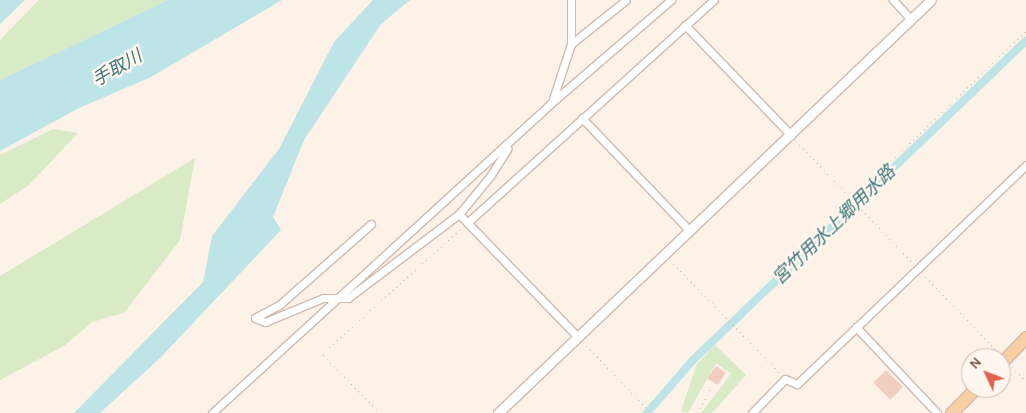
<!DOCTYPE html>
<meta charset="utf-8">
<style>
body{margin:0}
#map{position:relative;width:1026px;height:413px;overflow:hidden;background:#fcf2e8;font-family:Karla,"Noto Sans JP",sans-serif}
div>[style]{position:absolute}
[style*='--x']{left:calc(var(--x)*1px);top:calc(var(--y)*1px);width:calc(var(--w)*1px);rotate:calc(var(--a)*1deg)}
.green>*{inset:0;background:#d9eac6}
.water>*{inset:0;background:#bde4e6}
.canal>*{height:8px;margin:-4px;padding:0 4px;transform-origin:4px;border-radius:4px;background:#bde4e6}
.building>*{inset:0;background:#f1cec0;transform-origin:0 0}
.path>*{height:1px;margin-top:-0.5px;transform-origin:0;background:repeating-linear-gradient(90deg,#d6b1a3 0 1px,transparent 0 5px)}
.roads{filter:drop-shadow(1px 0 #d0bbb0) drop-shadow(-1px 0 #d0bbb0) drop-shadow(0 1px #d0bbb0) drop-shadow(0 -1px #d0bbb0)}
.minor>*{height:7px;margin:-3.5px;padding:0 3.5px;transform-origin:3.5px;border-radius:3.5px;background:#fff}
.tertiary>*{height:9px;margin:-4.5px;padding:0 4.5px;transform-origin:4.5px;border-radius:4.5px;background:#fff}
.primary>*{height:11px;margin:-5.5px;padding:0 5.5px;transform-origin:5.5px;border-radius:5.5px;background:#f9cfa3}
span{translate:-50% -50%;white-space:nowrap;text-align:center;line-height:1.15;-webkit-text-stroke:4.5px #fff7ef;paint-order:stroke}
.water-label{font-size:18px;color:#40777b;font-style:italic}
.north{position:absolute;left:961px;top:348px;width:50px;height:50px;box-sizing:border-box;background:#fff7ef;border:1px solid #c8b7ae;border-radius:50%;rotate:313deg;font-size:14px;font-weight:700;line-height:20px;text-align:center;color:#76574c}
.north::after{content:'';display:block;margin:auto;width:18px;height:22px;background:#e36150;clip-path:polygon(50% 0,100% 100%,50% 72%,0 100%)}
</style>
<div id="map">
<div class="green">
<div style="clip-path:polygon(39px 0,168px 0,0 80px,0 40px)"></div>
<div style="clip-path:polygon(53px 129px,78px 133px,29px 185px,0 204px,0 155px)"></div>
<div style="clip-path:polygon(195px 158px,180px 240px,124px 313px,92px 322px,64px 346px,0 380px,0 276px)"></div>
<div style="clip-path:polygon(715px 345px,746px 375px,712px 413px,701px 413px,731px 374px,716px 363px,688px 413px,681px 411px,697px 364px)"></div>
</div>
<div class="water">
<div style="clip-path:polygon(1px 0,25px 0,0 24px,0 1px)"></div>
<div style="clip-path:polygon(168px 0,282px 0,151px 77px,77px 109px,0 151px,0 80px)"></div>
<div style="clip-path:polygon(373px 0,410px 0,381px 24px,304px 140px,273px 217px,281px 230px,160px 358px,100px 413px,74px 413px,203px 282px,212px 236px,279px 149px,334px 42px)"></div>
</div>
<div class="canal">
<div style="--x:647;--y:413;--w:69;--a:-49.1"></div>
<div style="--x:692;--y:361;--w:463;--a:-43.8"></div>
</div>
<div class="building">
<div style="left:716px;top:366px;width:12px;height:15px;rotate:35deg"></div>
<div style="left:886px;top:370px;width:24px;height:18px;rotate:45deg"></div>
</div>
<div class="path">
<div style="--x:796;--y:141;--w:169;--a:46.2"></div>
<div style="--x:852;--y:199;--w:242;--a:-44"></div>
<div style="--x:670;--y:260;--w:159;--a:45.8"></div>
<div style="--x:922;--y:273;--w:108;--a:46.1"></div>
<div style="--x:583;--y:342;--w:98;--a:46.2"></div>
<div style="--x:1012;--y:367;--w:20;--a:45"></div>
<div style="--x:380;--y:413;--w:83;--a:-134.5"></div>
<div style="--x:322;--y:354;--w:188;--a:-42"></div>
<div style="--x:698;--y:413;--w:28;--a:-63"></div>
</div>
<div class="roads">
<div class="minor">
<div style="--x:893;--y:0;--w:26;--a:47"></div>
<div style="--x:685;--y:25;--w:153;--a:46.1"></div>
<div style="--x:571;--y:44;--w:70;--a:-38.7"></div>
<div style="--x:553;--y:99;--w:58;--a:-71.9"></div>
<div style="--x:571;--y:44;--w:44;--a:-90"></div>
<div style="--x:582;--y:118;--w:155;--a:46.3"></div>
<div style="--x:459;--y:214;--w:170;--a:46"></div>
<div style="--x:468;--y:222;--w:331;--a:-42.1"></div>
<div style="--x:371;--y:224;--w:123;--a:138.6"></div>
<div style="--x:279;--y:305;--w:27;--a:152"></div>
<div style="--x:255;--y:318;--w:11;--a:22"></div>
<div style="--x:265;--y:322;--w:63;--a:-22.5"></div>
<div style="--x:323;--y:298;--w:25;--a:0"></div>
<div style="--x:348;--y:298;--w:139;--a:-37.1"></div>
<div style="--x:459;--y:214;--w:50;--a:-50.6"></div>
<div style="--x:491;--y:175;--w:31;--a:-58"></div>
<div style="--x:507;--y:149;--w:4;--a:-117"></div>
<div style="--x:856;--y:327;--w:118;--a:46.7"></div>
<div style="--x:212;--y:413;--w:458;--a:-42.4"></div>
<div style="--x:550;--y:104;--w:160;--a:-40.7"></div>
<div style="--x:752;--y:413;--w:47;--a:-45.9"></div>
<div style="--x:785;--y:379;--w:13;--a:23"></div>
<div style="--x:797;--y:384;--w:317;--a:-43.7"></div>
</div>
<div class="tertiary">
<div style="--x:498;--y:413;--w:598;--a:-43.65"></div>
</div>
<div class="primary">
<div style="--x:1001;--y:363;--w:36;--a:-46"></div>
<div style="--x:951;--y:413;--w:35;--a:-45"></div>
</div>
</div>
<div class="water-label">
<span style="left:117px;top:68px;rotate:-30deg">手取川</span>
<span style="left:834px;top:225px;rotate:-44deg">宮竹用水上郷用水路</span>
</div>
<div class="north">N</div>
</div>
